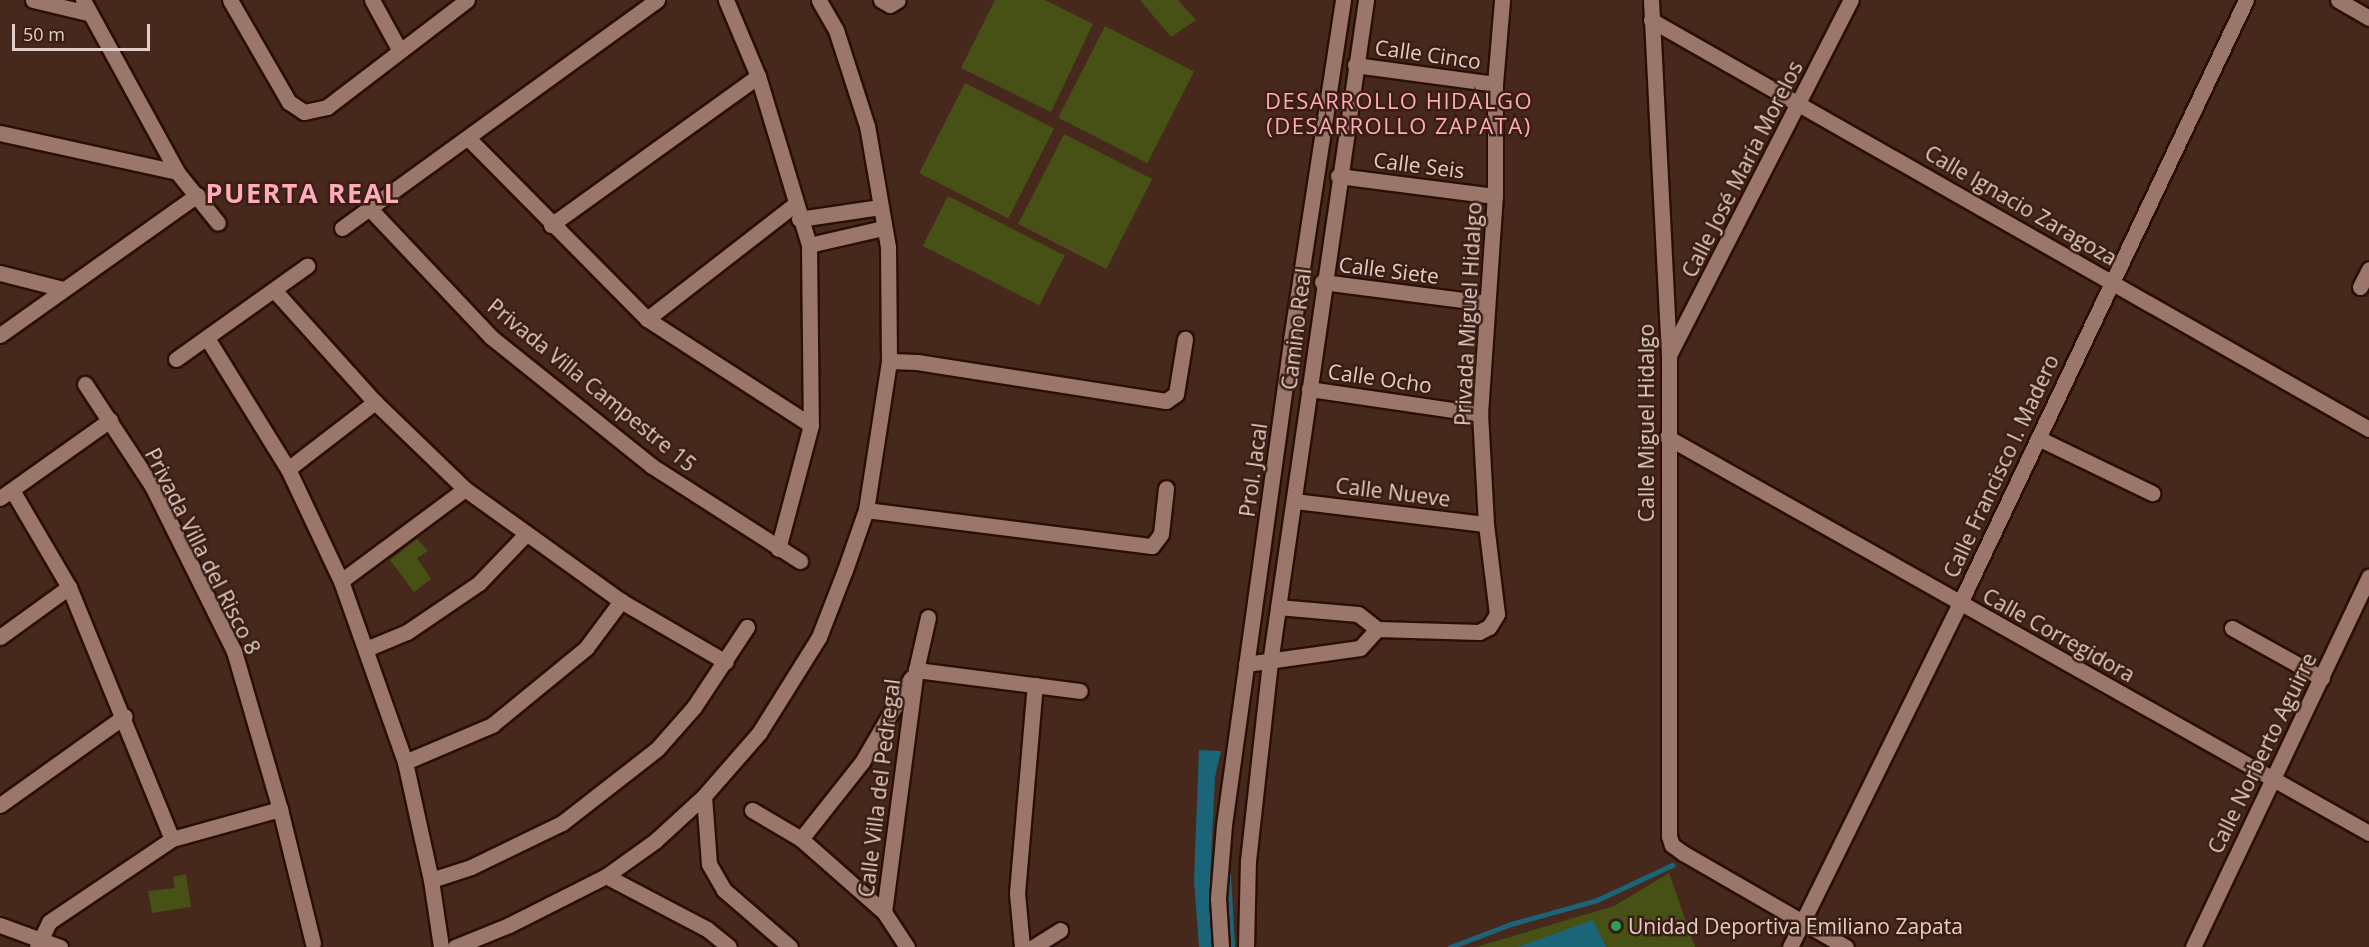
<!DOCTYPE html>
<meta charset="utf-8">
<style>
body{margin:0}
#map{position:relative;width:2369px;height:947px;overflow:hidden;background:#46281d;font-family:"Open Sans",sans-serif}
div>[style]{position:absolute}
[style*='--x']{left:calc(var(--x)*1px);top:calc(var(--y)*1px);width:calc(var(--w)*1px);rotate:calc(var(--a)*1deg)}
.green>*{inset:0;background:#475116;transform-origin:0 0}
.water>*{inset:0;background:#1a6578}
.stream>*{height:5px;margin:-2.5px;padding:0 2.5px;transform-origin:2.5px;border-radius:2.5px;background:#1a6578}
.roads{filter:drop-shadow(2px 0 #2b0f06) drop-shadow(-2px 0 #2b0f06) drop-shadow(0 2px #2b0f06) drop-shadow(0 -2px #2b0f06)}
.minor>*{height:15px;margin:-7.5px;padding:0 7.5px;transform-origin:7.5px;border-radius:7.5px;background:#9b776b}
.dots>*{width:16px;height:16px;translate:-50% -50%;box-sizing:border-box;border:3px solid #3b1e13;border-radius:50%}
span{translate:-50% -50%;white-space:nowrap;text-align:center;line-height:1.15;-webkit-text-stroke:5px #3b1e13;paint-order:stroke}
.street-label{font-size:21px;color:#e2cec7}
.poi-label{font-size:21px;color:#e2cec7}
.left{translate:0 -50%;text-align:left}
.neighbourhood-label{font-size:22px;color:#ffabbb;letter-spacing:1.5px}
.district-label{font-size:27px;color:#ffabbb;font-weight:700;letter-spacing:1.5px}
.scale{position:absolute;left:12px;top:24px;width:138px;height:27px;box-sizing:border-box;border:3px solid #e2cec7;border-top:0;padding-left:8px;font-size:18px;line-height:21px;white-space:nowrap;color:#e2cec7;-webkit-text-stroke:4px #3b1e13;paint-order:stroke}
</style>
<div id="map">
<div class="green">
<div style="clip-path:polygon(995px 0,1045px 0,1093px 24px,1051px 112px,961px 68px)"></div>
<div style="clip-path:polygon(1140px 0,1178px 0,1196px 20px,1171px 37px)"></div>
<div style="left:1105px;top:26px;width:100px;height:103px;rotate:27deg"></div>
<div style="left:965px;top:83px;width:100px;height:101px;rotate:27deg"></div>
<div style="left:1064px;top:134px;width:99px;height:101px;rotate:27deg"></div>
<div style="left:948px;top:196px;width:131px;height:56px;rotate:27deg"></div>
<div style="clip-path:polygon(417px 539px,428px 551px,417px 558px,431px 579px,414px 592px,390px 560px)"></div>
<div style="clip-path:polygon(1669px 873px,1695px 947px,1476px 947px,1614px 906px)"></div>
<div style="clip-path:polygon(186px 874px,191px 907px,152px 913px,148px 891px,175px 888px,173px 877px)"></div>
</div>
<div class="water">
<div style="clip-path:polygon(1199px 750px,1221px 751px,1215px 777px,1210px 880px,1212px 947px,1199px 947px,1194px 880px)"></div>
<div style="clip-path:polygon(1593px 920px,1606px 947px,1518px 947px)"></div>
</div>
<div class="stream">
<div style="--x:1228;--y:875;--w:72;--a:86.8"></div>
<div style="--x:1450;--y:947;--w:65;--a:-20.7"></div>
<div style="--x:1511;--y:924;--w:89;--a:-15.6"></div>
<div style="--x:1597;--y:900;--w:83;--a:-25"></div>
</div>
<div class="roads">
<div class="minor">
<div style="--x:33;--y:0;--w:57;--a:13.3"></div>
<div style="--x:83;--y:0;--w:196;--a:61.3"></div>
<div style="--x:177;--y:172;--w:65;--a:51.2"></div>
<div style="--x:230;--y:0;--w:118;--a:60"></div>
<div style="--x:289;--y:102;--w:18;--a:34"></div>
<div style="--x:304;--y:112;--w:24;--a:-12"></div>
<div style="--x:327;--y:107;--w:176;--a:-37.4"></div>
<div style="--x:372;--y:0;--w:58;--a:61.2"></div>
<div style="--x:726;--y:0;--w:82;--a:67.2"></div>
<div style="--x:758;--y:76;--w:177;--a:73.2"></div>
<div style="--x:809;--y:245;--w:180;--a:89.4"></div>
<div style="--x:811;--y:425;--w:128;--a:104.9"></div>
<div style="--x:881;--y:0;--w:10;--a:29"></div>
<div style="--x:890;--y:5;--w:9;--a:-32"></div>
<div style="--x:1651;--y:0;--w:356;--a:87.1"></div>
<div style="--x:1669;--y:356;--w:480;--a:90"></div>
<div style="--x:1669;--y:836;--w:9;--a:72"></div>
<div style="--x:1672;--y:845;--w:14;--a:36"></div>
<div style="--x:1683;--y:853;--w:188;--a:30"></div>
<div style="--x:2338;--y:0;--w:36;--a:30"></div>
<div style="--x:1651;--y:20;--w:826;--a:29.67"></div>
<div style="--x:1355;--y:65;--w:141;--a:7.7"></div>
<div style="--x:0;--y:133;--w:181;--a:12.4"></div>
<div style="--x:468;--y:138;--w:255;--a:45.3"></div>
<div style="--x:647;--y:319;--w:195;--a:32.9"></div>
<div style="--x:1338;--y:176;--w:158;--a:7.3"></div>
<div style="--x:371;--y:210;--w:175;--a:46.6"></div>
<div style="--x:491;--y:337;--w:206;--a:38.7"></div>
<div style="--x:652;--y:466;--w:176;--a:32.7"></div>
<div style="--x:799;--y:219;--w:82;--a:-8.4"></div>
<div style="--x:551;--y:225;--w:255;--a:-35.7"></div>
<div style="--x:342;--y:228;--w:389;--a:-35.9"></div>
<div style="--x:809;--y:245;--w:76;--a:-12.9"></div>
<div style="--x:0;--y:273;--w:65;--a:14.3"></div>
<div style="--x:1322;--y:282;--w:164;--a:7.3"></div>
<div style="--x:2360;--y:287;--w:20;--a:-63"></div>
<div style="--x:274;--y:290;--w:151;--a:48"></div>
<div style="--x:375;--y:402;--w:125;--a:44"></div>
<div style="--x:465;--y:489;--w:192;--a:35.7"></div>
<div style="--x:621;--y:601;--w:121;--a:30.2"></div>
<div style="--x:647;--y:319;--w:186;--a:-37.8"></div>
<div style="--x:0;--y:335;--w:242;--a:-35.4"></div>
<div style="--x:207;--y:338;--w:154;--a:58.3"></div>
<div style="--x:288;--y:469;--w:124;--a:64.7"></div>
<div style="--x:341;--y:581;--w:192;--a:70.5"></div>
<div style="--x:405;--y:762;--w:121;--a:77.6"></div>
<div style="--x:431;--y:880;--w:68;--a:81.5"></div>
<div style="--x:1669;--y:355;--w:399;--a:-62.9"></div>
<div style="--x:176;--y:359;--w:161;--a:-35.4"></div>
<div style="--x:889;--y:361;--w:28;--a:2"></div>
<div style="--x:917;--y:362;--w:252;--a:8.9"></div>
<div style="--x:1166;--y:401;--w:12;--a:-35"></div>
<div style="--x:1176;--y:394;--w:56;--a:-80.7"></div>
<div style="--x:85;--y:384;--w:122;--a:56.7"></div>
<div style="--x:152;--y:486;--w:184;--a:63.6"></div>
<div style="--x:234;--y:651;--w:165;--a:73.8"></div>
<div style="--x:280;--y:809;--w:138;--a:76.2"></div>
<div style="--x:1309;--y:389;--w:173;--a:8.3"></div>
<div style="--x:1667;--y:437;--w:806;--a:29.43"></div>
<div style="--x:2038;--y:438;--w:127;--a:25.8"></div>
<div style="--x:288;--y:469;--w:110;--a:-37.6"></div>
<div style="--x:12;--y:490;--w:113;--a:59.6"></div>
<div style="--x:69;--y:587;--w:272;--a:67.8"></div>
<div style="--x:0;--y:498;--w:135;--a:-35.3"></div>
<div style="--x:1295;--y:501;--w:192;--a:6.9"></div>
<div style="--x:866;--y:510;--w:288;--a:7.2"></div>
<div style="--x:1152;--y:546;--w:15;--a:-53"></div>
<div style="--x:1161;--y:534;--w:46;--a:-83.8"></div>
<div style="--x:341;--y:581;--w:154;--a:-36.6"></div>
<div style="--x:1278;--y:607;--w:80;--a:5"></div>
<div style="--x:1358;--y:614;--w:24;--a:38"></div>
<div style="--x:1377;--y:629;--w:102;--a:1.7"></div>
<div style="--x:1479;--y:632;--w:11;--a:-27"></div>
<div style="--x:1489;--y:627;--w:15;--a:-58"></div>
<div style="--x:1497;--y:614;--w:91;--a:-97"></div>
<div style="--x:1486;--y:524;--w:110;--a:-93.1"></div>
<div style="--x:1480;--y:414;--w:219;--a:-86.1"></div>
<div style="--x:1495;--y:196;--w:112;--a:-90"></div>
<div style="--x:1495;--y:84;--w:84;--a:-85.2"></div>
<div style="--x:2232;--y:628;--w:103;--a:29.1"></div>
<div style="--x:0;--y:637;--w:85;--a:-35.9"></div>
<div style="--x:366;--y:649;--w:44;--a:-22.5"></div>
<div style="--x:407;--y:632;--w:87;--a:-34.2"></div>
<div style="--x:479;--y:583;--w:66;--a:-46.2"></div>
<div style="--x:1246;--y:664;--w:115;--a:-8"></div>
<div style="--x:1360;--y:648;--w:25;--a:-48"></div>
<div style="--x:916;--y:670;--w:165;--a:7.3"></div>
<div style="--x:405;--y:762;--w:95;--a:-23"></div>
<div style="--x:492;--y:725;--w:122;--a:-39.3"></div>
<div style="--x:586;--y:648;--w:59;--a:-53.3"></div>
<div style="--x:704;--y:796;--w:68;--a:85.8"></div>
<div style="--x:709;--y:864;--w:30;--a:60"></div>
<div style="--x:724;--y:890;--w:87;--a:40.8"></div>
<div style="--x:0;--y:805;--w:153;--a:-35.5"></div>
<div style="--x:752;--y:810;--w:57;--a:30.6"></div>
<div style="--x:801;--y:839;--w:111;--a:41.3"></div>
<div style="--x:884;--y:912;--w:42;--a:56.7"></div>
<div style="--x:801;--y:839;--w:98;--a:-51.6"></div>
<div style="--x:862;--y:762;--w:97;--a:-59.7"></div>
<div style="--x:606;--y:876;--w:114;--a:27.7"></div>
<div style="--x:707;--y:929;--w:28;--a:39"></div>
<div style="--x:431;--y:880;--w:42;--a:-18"></div>
<div style="--x:471;--y:867;--w:101;--a:-25.8"></div>
<div style="--x:562;--y:823;--w:120;--a:-37.9"></div>
<div style="--x:657;--y:749;--w:56;--a:-48.6"></div>
<div style="--x:694;--y:707;--w:96;--a:-56.5"></div>
<div style="--x:884;--y:912;--w:244;--a:-82.5"></div>
<div style="--x:916;--y:670;--w:54;--a:-77.2"></div>
<div style="--x:0;--y:925;--w:64;--a:20.1"></div>
<div style="--x:37;--y:947;--w:28;--a:-64"></div>
<div style="--x:49;--y:922;--w:148;--a:-34"></div>
<div style="--x:172;--y:839;--w:112;--a:-15.5"></div>
<div style="--x:455;--y:947;--w:58;--a:-22.2"></div>
<div style="--x:509;--y:925;--w:109;--a:-26.8"></div>
<div style="--x:606;--y:876;--w:60;--a:-35.5"></div>
<div style="--x:655;--y:841;--w:67;--a:-42.6"></div>
<div style="--x:704;--y:796;--w:84;--a:-48.9"></div>
<div style="--x:759;--y:733;--w:113;--a:-58"></div>
<div style="--x:819;--y:637;--w:72;--a:-68.8"></div>
<div style="--x:845;--y:570;--w:64;--a:-70.7"></div>
<div style="--x:866;--y:510;--w:151;--a:-81.2"></div>
<div style="--x:889;--y:361;--w:114;--a:-90.5"></div>
<div style="--x:888;--y:247;--w:123;--a:-99.8"></div>
<div style="--x:867;--y:126;--w:101;--a:-107.9"></div>
<div style="--x:836;--y:30;--w:34;--a:-120"></div>
<div style="--x:1022;--y:947;--w:54;--a:-95.3"></div>
<div style="--x:1017;--y:893;--w:209;--a:-85.1"></div>
<div style="--x:1033;--y:947;--w:32;--a:-32"></div>
<div style="--x:1221;--y:947;--w:49;--a:-93.5"></div>
<div style="--x:1218;--y:898;--w:73;--a:-85.3"></div>
<div style="--x:1224;--y:825;--w:490;--a:-82.1"></div>
<div style="--x:1291;--y:340;--w:344;--a:-81.3"></div>
<div style="--x:1246;--y:947;--w:86;--a:-88.7"></div>
<div style="--x:1248;--y:861;--w:199;--a:-83.7"></div>
<div style="--x:1270;--y:663;--w:670;--a:-81.76"></div>
<div style="--x:1790;--y:947;--w:384;--a:-63.7"></div>
<div style="--x:1960;--y:603;--w:667;--a:-64.63"></div>
<div style="--x:2193;--y:947;--w:410;--a:-64.6"></div>
</div>
</div>
<div class="dots">
<div style="left:1616px;top:926px;background:#2e9e5b"></div>
</div>
<div class="street-label">
<span style="left:1428px;top:54px;rotate:8deg">Calle Cinco</span>
<span style="left:1419px;top:165px;rotate:7deg">Calle Seis</span>
<span style="left:1742px;top:169px;rotate:-63deg">Calle José María Morelos</span>
<span style="left:2021px;top:205px;rotate:30deg">Calle Ignacio Zaragoza</span>
<span style="left:1389px;top:270px;rotate:7deg">Calle Siete</span>
<span style="left:1468px;top:314px;rotate:-87deg">Privada Miguel Hidalgo</span>
<span style="left:1296px;top:329px;rotate:-83deg">Camino Real</span>
<span style="left:1380px;top:378px;rotate:8deg">Calle Ocho</span>
<span style="left:592px;top:385px;rotate:39deg">Privada Villa Campestre 15</span>
<span style="left:1646px;top:423px;rotate:-90deg">Calle Miguel Hidalgo</span>
<span style="left:2001px;top:466px;rotate:-65deg">Calle Francisco I. Madero</span>
<span style="left:1253px;top:470px;rotate:-82deg">Prol. Jacal</span>
<span style="left:1393px;top:492px;rotate:7deg">Calle Nueve</span>
<span style="left:203px;top:551px;rotate:63deg">Privada Villa del Risco 8</span>
<span style="left:2059px;top:635px;rotate:29deg">Calle Corregidora</span>
<span style="left:2262px;top:753px;rotate:-64deg">Calle Norberto Aguirre</span>
<span style="left:879px;top:788px;rotate:-83deg">Calle Villa del Pedregal</span>
</div>
<div class="poi-label">
<span class="left" style="left:1628px;top:926px">Unidad Deportiva Emiliano Zapata</span>
</div>
<div class="neighbourhood-label">
<span style="left:1399px;top:113px">DESARROLLO HIDALGO<br>(DESARROLLO ZAPATA)</span>
</div>
<div class="district-label">
<span style="left:303px;top:193px">PUERTA REAL</span>
</div>
<div class="scale">50 m</div>
</div>
